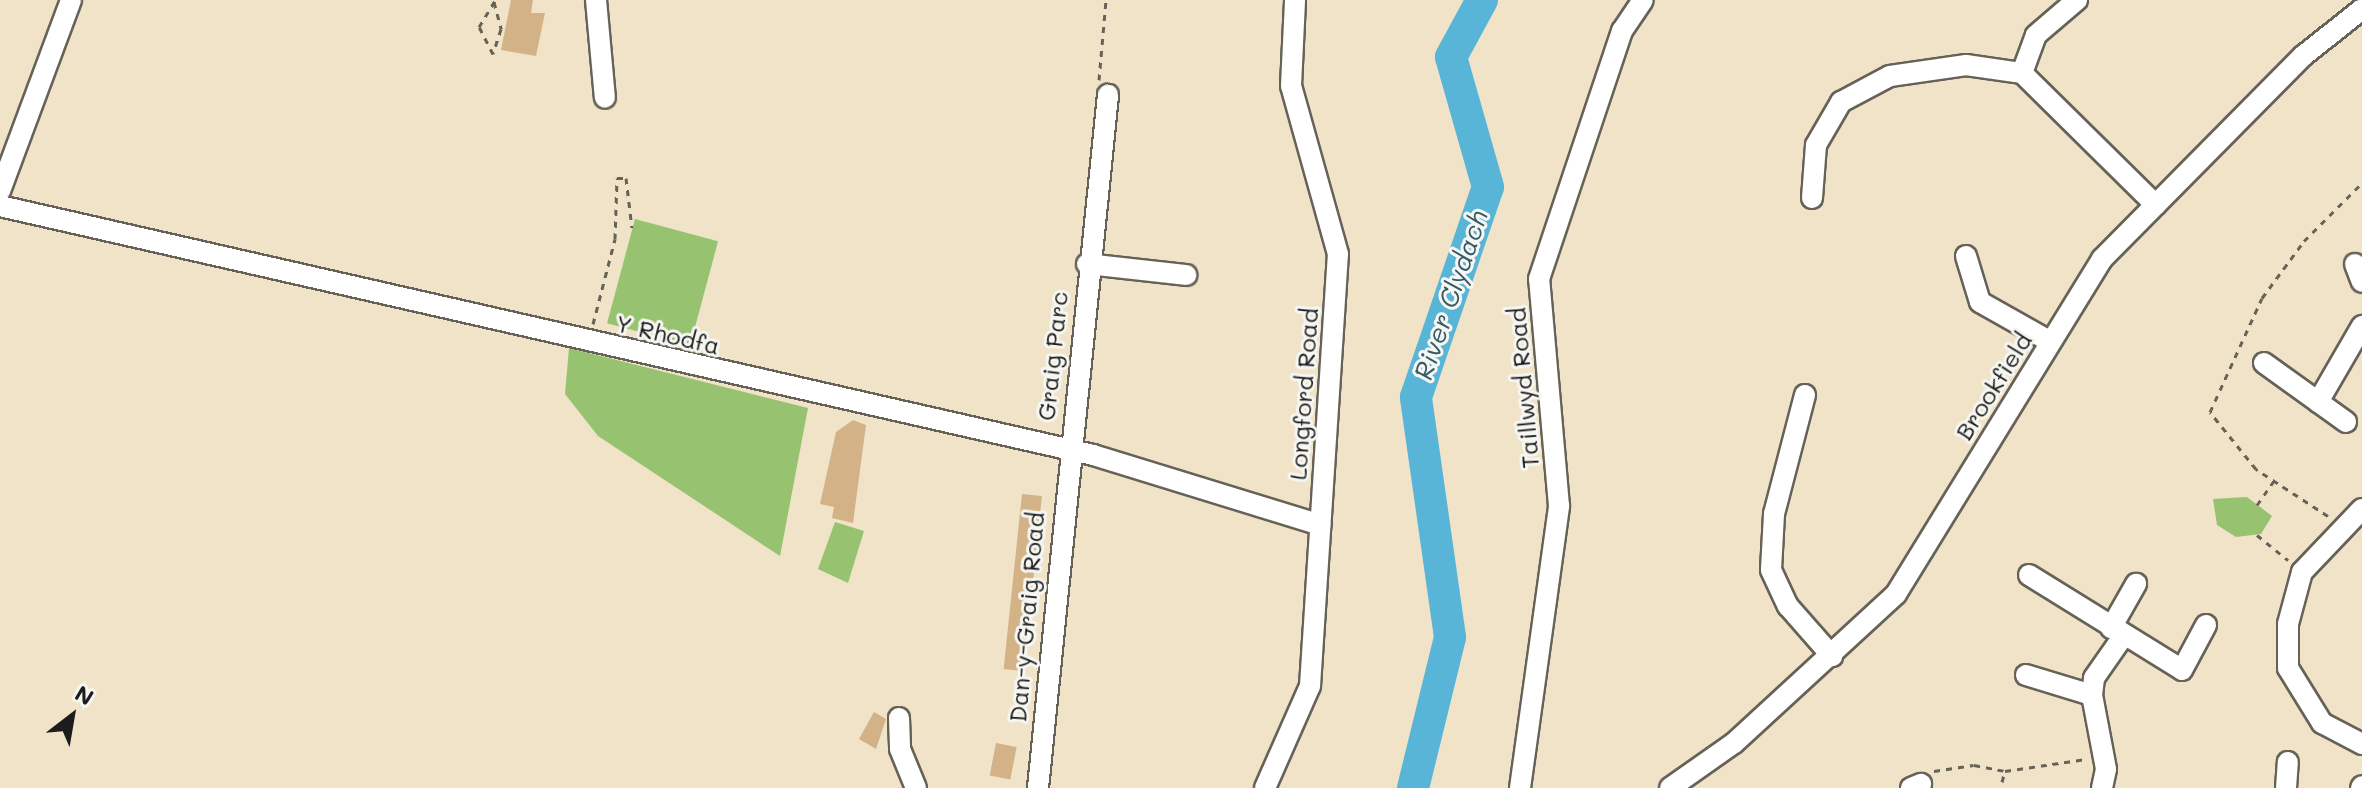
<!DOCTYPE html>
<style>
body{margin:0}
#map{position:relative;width:2362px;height:788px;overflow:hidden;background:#f0e3c8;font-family:Mali,sans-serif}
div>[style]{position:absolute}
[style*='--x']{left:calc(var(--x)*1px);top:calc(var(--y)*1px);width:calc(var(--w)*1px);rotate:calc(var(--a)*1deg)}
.green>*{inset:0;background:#97c371;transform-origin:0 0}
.river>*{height:32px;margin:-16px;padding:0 16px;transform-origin:16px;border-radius:16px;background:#59b5d7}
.building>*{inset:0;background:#d4b287;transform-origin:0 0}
.path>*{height:3px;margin-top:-1.5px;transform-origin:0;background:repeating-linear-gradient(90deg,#666258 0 6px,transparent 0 12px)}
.roads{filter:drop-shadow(2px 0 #666258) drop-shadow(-2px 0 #666258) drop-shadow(0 2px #666258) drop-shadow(0 -2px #666258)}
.minor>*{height:20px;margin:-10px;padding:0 10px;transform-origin:10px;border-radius:10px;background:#fff}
span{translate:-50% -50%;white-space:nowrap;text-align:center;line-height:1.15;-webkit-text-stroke:6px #f6f6f2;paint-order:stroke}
.street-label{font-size:24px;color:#1c1c1c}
.water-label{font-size:26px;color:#345967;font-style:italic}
.north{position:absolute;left:32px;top:676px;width:80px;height:80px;-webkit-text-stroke:6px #f6f6f2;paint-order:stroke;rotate:31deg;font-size:22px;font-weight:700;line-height:32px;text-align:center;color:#1c1c1c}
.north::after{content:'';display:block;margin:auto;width:28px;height:36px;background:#1c1c1c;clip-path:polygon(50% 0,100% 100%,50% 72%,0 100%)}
</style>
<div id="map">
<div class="green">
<div style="left:635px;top:219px;width:86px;height:108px;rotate:15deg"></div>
<div style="clip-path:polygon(569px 348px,808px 408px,780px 556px,598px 436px,565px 394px)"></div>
<div style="clip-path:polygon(2247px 497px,2272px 516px,2261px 534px,2236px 537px,2217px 525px,2213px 499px)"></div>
<div style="clip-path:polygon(835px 522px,864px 531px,848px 583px,818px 569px)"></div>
</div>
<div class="river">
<div style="--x:1413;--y:788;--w:155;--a:-76.2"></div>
<div style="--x:1450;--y:637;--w:242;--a:-98.1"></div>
<div style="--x:1416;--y:397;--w:222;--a:-71.1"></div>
<div style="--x:1488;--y:187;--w:135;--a:-105.9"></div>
<div style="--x:1451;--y:57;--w:65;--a:-61.5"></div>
</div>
<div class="building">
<div style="clip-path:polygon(511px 0,533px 0,531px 13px,545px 13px,536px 56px,501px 50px)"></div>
<div style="clip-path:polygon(853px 420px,866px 425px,853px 523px,832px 518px,834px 507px,820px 504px,836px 432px)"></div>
<div style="left:1022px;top:494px;width:20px;height:176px;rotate:6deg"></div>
<div style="clip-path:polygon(874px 712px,886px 719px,876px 749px,859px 739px)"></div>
<div style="left:996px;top:743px;width:21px;height:33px;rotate:11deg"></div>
</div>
<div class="path">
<div style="--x:494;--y:2;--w:28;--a:75"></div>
<div style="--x:501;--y:29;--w:26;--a:108"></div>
<div style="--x:493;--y:54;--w:30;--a:-117"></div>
<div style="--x:479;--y:27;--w:31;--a:-59"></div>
<div style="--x:1099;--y:80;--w:80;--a:-85"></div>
<div style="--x:593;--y:324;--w:88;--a:-75.5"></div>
<div style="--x:615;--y:239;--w:61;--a:-88.1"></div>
<div style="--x:617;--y:178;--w:9;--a:0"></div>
<div style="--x:626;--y:178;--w:50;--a:83.2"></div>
<div style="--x:2257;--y:505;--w:29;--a:-55"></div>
<div style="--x:2328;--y:516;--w:86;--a:-146.9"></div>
<div style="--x:2256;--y:469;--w:73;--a:-128.9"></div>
<div style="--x:2210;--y:412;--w:125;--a:-65.5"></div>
<div style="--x:2262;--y:298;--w:71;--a:-53.6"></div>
<div style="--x:2304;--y:241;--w:82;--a:-45"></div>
<div style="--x:2257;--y:535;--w:40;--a:39"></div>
<div style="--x:1934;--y:771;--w:40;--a:-8.5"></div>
<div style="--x:1974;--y:765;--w:32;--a:11"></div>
<div style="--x:2005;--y:771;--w:82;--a:-8.4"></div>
<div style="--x:2002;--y:782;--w:11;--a:-75"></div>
</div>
<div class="roads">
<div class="minor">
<div style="--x:596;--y:0;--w:98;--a:84.8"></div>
<div style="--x:2022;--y:73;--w:40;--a:-69.8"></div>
<div style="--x:2036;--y:35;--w:54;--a:-40.5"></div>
<div style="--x:0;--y:191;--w:204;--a:-69.6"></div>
<div style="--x:1812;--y:198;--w:53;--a:-85.7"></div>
<div style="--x:1816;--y:145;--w:50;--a:-59.8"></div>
<div style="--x:1841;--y:102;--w:55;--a:-28"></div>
<div style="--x:1890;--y:76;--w:77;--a:-8.2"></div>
<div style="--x:1966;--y:65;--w:57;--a:8.1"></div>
<div style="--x:2022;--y:73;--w:188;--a:44.6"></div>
<div style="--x:0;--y:206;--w:1121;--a:12.83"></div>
<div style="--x:1093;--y:455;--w:238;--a:17.1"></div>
<div style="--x:1966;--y:256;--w:48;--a:73.1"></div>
<div style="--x:1980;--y:302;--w:81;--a:29.4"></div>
<div style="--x:1087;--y:264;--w:100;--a:6.3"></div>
<div style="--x:2355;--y:264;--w:19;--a:69"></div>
<div style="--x:2264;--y:363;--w:101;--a:35.7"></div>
<div style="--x:1805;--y:395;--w:123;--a:104.6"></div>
<div style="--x:1774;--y:514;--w:56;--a:93.1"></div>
<div style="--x:1771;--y:570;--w:40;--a:65"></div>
<div style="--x:1788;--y:606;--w:67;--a:48.7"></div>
<div style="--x:2318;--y:402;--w:88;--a:-59.9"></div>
<div style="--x:2362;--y:509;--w:87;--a:133.6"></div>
<div style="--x:2302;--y:572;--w:54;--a:105.1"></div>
<div style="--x:2288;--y:624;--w:44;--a:90"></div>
<div style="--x:2288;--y:668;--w:65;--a:58.3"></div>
<div style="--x:2322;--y:723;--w:45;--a:27.7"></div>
<div style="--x:2029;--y:575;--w:180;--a:31.8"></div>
<div style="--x:2182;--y:670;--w:51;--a:-61.9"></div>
<div style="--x:2111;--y:628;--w:51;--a:-60.4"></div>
<div style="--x:2026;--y:675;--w:69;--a:16.9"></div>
<div style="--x:899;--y:718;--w:31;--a:88"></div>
<div style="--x:900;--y:749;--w:42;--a:67.7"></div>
<div style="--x:1038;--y:788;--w:697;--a:-84.23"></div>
<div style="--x:1265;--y:788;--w:111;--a:-66.2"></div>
<div style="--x:1310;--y:686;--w:433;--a:-86.3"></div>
<div style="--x:1338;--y:254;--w:174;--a:-105.6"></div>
<div style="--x:1291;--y:86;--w:86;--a:-87.3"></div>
<div style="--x:1520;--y:788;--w:285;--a:-82.1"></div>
<div style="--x:1559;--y:506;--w:228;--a:-95"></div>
<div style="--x:1539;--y:279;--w:262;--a:-71.5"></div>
<div style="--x:1622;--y:31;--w:37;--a:-56"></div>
<div style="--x:1670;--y:788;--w:78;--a:-35.1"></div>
<div style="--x:1734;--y:743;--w:220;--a:-42.6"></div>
<div style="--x:1896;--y:594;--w:393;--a:-58.4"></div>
<div style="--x:2102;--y:259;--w:286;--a:-45.3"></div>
<div style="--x:2303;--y:56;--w:75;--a:-38.5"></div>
<div style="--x:1911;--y:788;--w:11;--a:-22"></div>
<div style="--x:2102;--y:788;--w:19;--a:-78"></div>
<div style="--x:2106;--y:769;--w:75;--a:-100.7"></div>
<div style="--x:2092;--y:695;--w:17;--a:-83"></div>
<div style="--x:2094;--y:678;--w:52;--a:-55.1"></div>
<div style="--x:2286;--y:788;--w:26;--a:-86"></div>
<div style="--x:2361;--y:788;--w:2;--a:-63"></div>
</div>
</div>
<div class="street-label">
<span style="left:668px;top:334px;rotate:13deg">Y Rhodfa</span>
<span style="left:1052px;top:356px;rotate:-84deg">Graig Parc</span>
<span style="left:1993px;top:386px;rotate:-58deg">Brookfield</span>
<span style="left:1523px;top:388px;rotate:-95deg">Taillwyd Road</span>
<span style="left:1303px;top:394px;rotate:-86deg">Longford Road</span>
<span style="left:1026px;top:617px;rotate:-85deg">Dan-y-Graig Road</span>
</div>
<div class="water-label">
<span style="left:1451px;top:295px;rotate:-71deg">River Clydach</span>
</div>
<div class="north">N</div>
</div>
